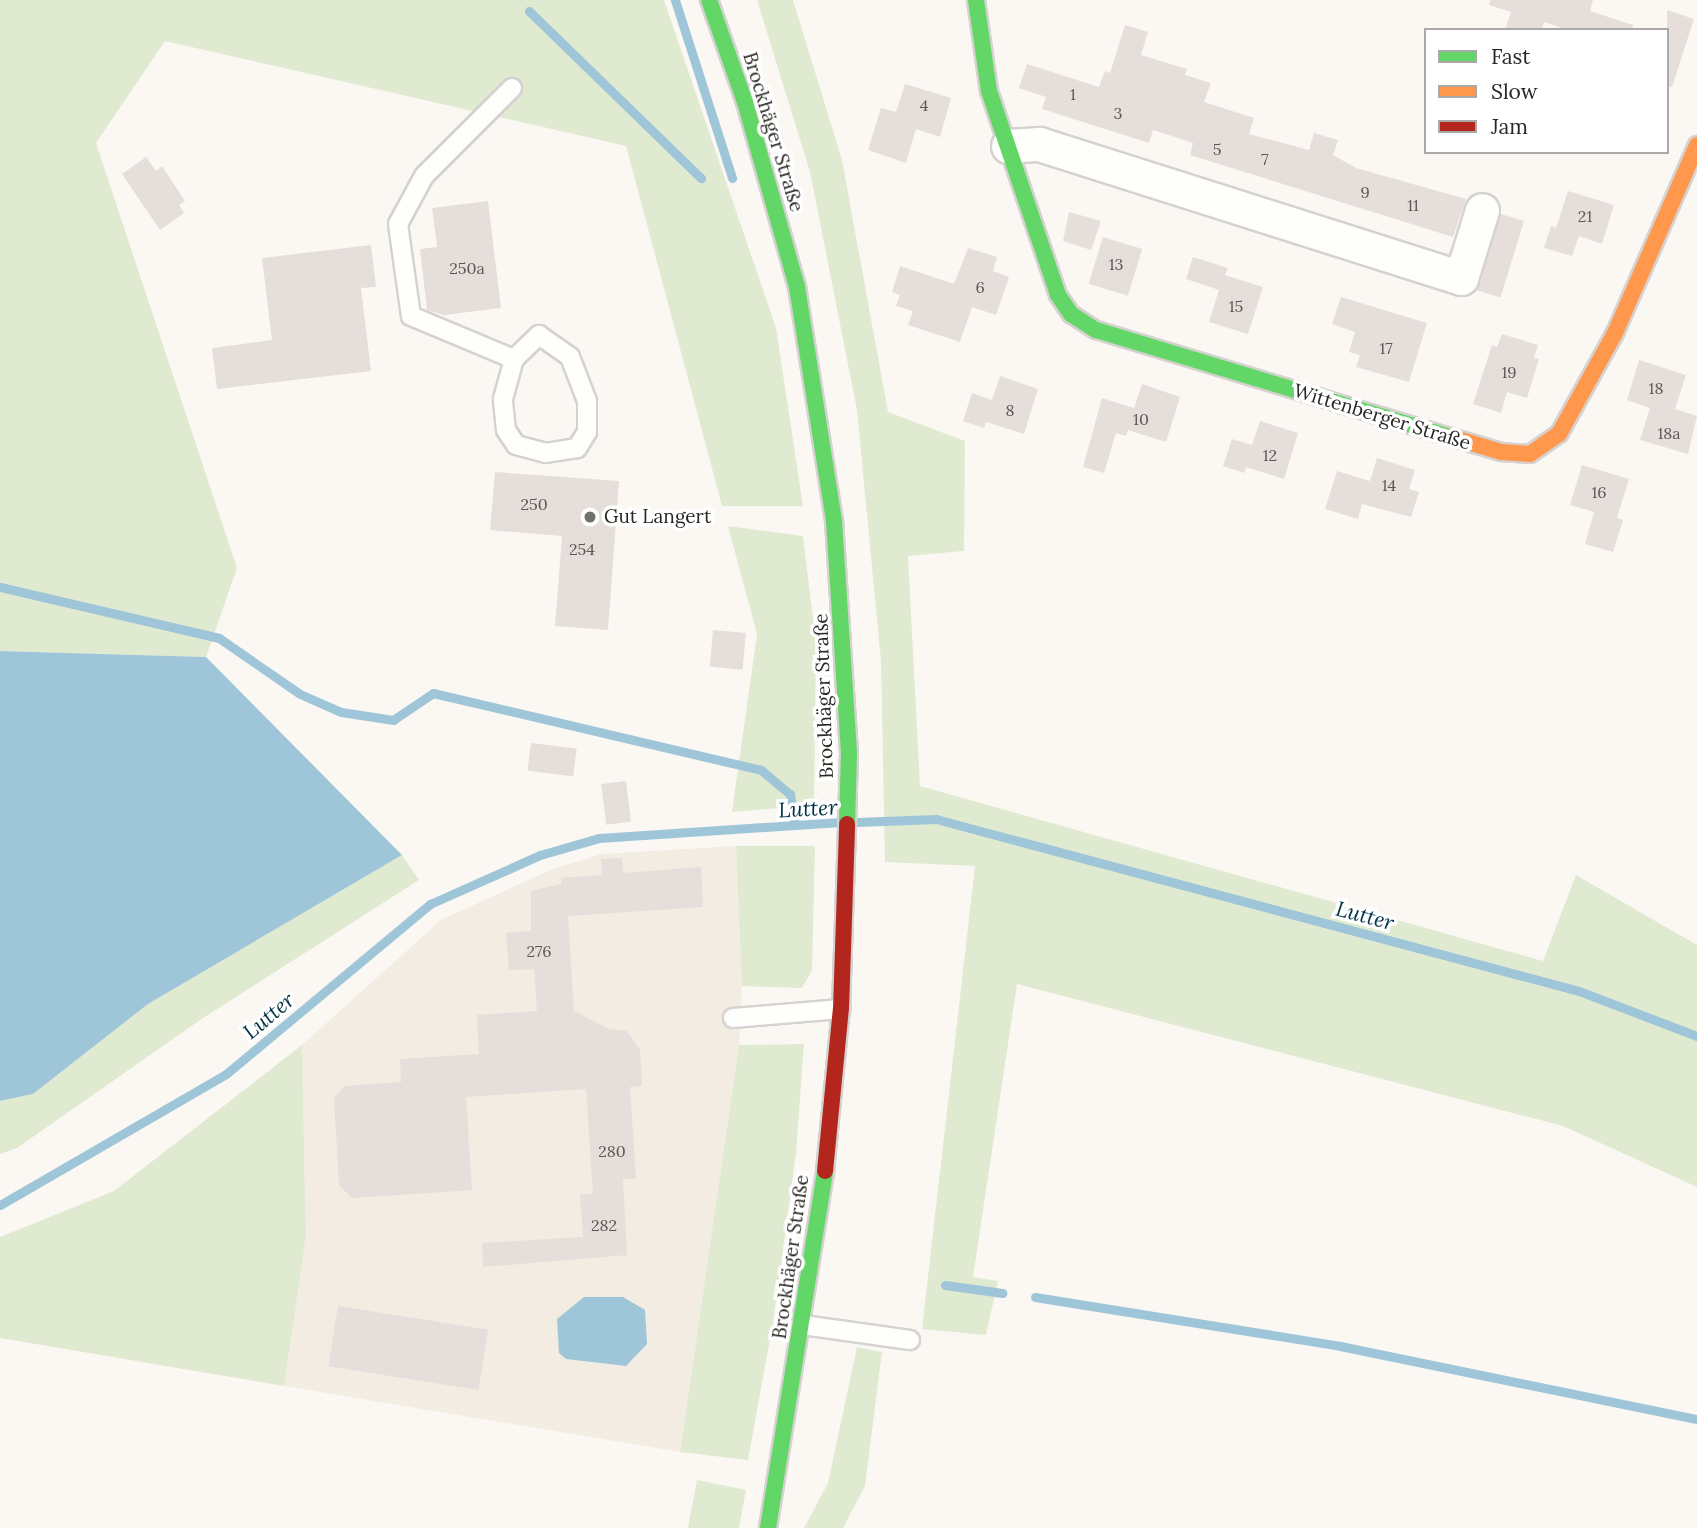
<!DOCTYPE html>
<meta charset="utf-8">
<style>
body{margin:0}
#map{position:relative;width:1697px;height:1528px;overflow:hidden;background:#fbf8f4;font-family:Lora,serif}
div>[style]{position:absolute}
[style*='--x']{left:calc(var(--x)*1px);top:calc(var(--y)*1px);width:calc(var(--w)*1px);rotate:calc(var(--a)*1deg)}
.built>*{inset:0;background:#f2ece2}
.green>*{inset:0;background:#e0ead1}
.water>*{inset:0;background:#9fc6d8}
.stream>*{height:9px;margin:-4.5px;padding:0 4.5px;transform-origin:4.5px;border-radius:4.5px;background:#9fc6d8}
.building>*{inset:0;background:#e6deda;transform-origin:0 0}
.roads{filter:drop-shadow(2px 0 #d5d2cf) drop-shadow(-2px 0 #d5d2cf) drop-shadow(0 2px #d5d2cf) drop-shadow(0 -2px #d5d2cf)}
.lane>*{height:18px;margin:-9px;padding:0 9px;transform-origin:9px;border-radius:9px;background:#fefefd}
.street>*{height:33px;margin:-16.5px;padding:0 16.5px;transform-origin:16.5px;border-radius:16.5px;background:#fefefd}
.fast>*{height:16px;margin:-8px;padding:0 8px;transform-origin:8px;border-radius:8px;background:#63d668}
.slow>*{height:16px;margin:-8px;padding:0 8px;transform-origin:8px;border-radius:8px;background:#ff974d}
.jam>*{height:16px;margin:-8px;padding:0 8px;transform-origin:8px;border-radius:8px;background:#b3261e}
.dots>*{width:19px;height:19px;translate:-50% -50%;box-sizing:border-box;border:4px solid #fff;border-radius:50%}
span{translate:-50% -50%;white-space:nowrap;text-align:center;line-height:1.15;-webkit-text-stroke:7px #fff;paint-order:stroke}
.number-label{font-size:16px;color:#5b5854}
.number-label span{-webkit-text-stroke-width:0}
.street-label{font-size:19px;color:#292724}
.poi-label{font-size:19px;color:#292724}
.left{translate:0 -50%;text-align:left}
.water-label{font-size:21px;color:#003346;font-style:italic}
.legend{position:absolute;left:1424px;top:28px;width:245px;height:126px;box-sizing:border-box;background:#fff;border:2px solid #a9a9a7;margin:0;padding:9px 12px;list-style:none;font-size:21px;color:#292724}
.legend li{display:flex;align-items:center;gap:14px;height:35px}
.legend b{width:35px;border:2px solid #a9a9a7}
</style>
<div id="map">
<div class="built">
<div style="clip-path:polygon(736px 846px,742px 986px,739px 1045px,680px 1452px,284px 1386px,306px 1237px,302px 1045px,441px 920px,550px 870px,601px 854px)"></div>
</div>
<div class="green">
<div style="clip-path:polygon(0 0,664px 0,776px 328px,803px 506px,722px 506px,626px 146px,165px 41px,96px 143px,237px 568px,206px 657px,0 651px)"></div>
<div style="clip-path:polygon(757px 0,793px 0,842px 160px,888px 412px,965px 441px,964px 551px,908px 556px,920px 786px,1543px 961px,1576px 875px,1697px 945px,1697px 1187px,1563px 1126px,1017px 984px,973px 1277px,998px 1281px,986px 1335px,922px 1329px,975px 866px,885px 862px,881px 661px,857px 410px,810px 172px)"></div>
<div style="clip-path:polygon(728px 526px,803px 536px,816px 643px,814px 805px,732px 812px,757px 634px)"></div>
<div style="clip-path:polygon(736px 846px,815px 846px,812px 970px,802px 988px,742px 986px)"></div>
<div style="clip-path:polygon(402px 855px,419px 880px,203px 1018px,17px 1148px,0 1154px,0 1101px,33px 1094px,148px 1004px)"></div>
<div style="clip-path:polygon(804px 1044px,796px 1153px,773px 1323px,748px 1460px,680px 1452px,739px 1045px)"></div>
<div style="clip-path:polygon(302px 1045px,306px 1237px,284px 1386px,0 1338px,0 1237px,114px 1191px)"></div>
<div style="clip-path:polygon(857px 1347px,882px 1352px,865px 1486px,843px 1528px,804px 1528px,828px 1483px)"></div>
<div style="clip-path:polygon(697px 1480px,746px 1490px,739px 1528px,688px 1528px)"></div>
</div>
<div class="water">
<div style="clip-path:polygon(0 651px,206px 657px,402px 855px,148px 1004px,33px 1094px,0 1101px)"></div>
<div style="clip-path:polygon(584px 1297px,623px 1297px,645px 1310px,647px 1344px,626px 1366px,566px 1359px,559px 1353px,557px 1319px)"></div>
</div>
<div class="stream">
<div style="--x:675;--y:0;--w:187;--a:72.2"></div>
<div style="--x:529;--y:11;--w:240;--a:44.2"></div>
<div style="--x:0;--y:587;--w:225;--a:13.1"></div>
<div style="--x:219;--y:638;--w:98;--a:34.7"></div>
<div style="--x:300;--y:694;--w:45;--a:23.7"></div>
<div style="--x:341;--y:712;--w:53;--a:8.7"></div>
<div style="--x:393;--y:720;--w:48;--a:-34"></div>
<div style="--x:433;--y:693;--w:337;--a:13.2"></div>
<div style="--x:761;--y:770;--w:38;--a:40"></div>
<div style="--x:790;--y:794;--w:30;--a:81"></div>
<div style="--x:857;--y:822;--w:79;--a:-2.2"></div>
<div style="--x:936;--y:819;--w:666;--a:14.98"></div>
<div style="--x:1579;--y:991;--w:126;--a:20.9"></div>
<div style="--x:0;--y:1205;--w:261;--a:-30.1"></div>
<div style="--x:226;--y:1074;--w:266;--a:-39.8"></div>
<div style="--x:430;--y:904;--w:120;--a:-24"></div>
<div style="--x:540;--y:855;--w:61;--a:-16.1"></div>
<div style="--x:599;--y:838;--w:242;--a:-3.8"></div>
<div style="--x:945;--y:1285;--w:58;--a:8"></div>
<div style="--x:1035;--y:1297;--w:309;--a:9.1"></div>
<div style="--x:1340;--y:1346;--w:364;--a:11.6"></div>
</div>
<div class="building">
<div style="clip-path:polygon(1490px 0,1593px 0,1590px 11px,1633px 25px,1632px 30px,1568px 30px,1544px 22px,1542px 30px,1505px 30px,1511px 12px,1489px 5px)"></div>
<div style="clip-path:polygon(1667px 10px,1694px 19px,1672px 87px,1667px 86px)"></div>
<div style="clip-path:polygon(1125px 25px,1148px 32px,1141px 55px,1187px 69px,1185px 75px,1211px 83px,1204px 102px,1254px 118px,1249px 134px,1309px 150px,1314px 133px,1338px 140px,1333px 155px,1356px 168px,1466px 199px,1453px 237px,1190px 155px,1193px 143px,1153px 130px,1149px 143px,1042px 109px,1046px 97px,1019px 88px,1027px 64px,1099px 87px,1105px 71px,1110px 73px)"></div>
<div style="clip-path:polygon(905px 84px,951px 98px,940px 137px,916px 129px,906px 163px,868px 150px,881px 108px,896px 112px)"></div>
<div style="clip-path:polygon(146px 157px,156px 171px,162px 166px,185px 201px,179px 205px,184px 213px,160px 230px,122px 174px)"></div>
<div style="clip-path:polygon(1568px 191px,1614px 205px,1602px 244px,1579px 236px,1572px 256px,1544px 248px,1551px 226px,1556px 228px)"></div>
<div style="clip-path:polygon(488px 201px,501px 308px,444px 315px,427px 310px,420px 249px,437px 247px,432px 208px)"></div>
<div style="clip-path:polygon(1069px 212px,1101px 221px,1091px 250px,1063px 241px)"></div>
<div style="left:1501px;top:214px;width:24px;height:80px;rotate:17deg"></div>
<div style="left:1103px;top:237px;width:41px;height:49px;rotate:17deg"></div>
<div style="clip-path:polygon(371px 245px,376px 287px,361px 288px,371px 371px,217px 389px,212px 348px,272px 340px,262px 258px)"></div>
<div style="clip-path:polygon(968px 248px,997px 257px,993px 271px,1009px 277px,996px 315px,972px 307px,960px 342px,908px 325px,913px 311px,896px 306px,900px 295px,892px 292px,900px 266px,954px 284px)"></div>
<div style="clip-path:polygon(1193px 257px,1228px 268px,1225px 275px,1263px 287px,1248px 334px,1209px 322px,1219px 290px,1186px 279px)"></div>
<div style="clip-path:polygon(1341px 297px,1427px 323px,1409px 382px,1356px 367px,1360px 355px,1349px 352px,1355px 332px,1332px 324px)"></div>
<div style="clip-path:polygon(1502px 334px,1538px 345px,1534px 358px,1539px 359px,1527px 398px,1507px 392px,1501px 413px,1473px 404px,1492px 345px,1497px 347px)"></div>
<div style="clip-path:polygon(1639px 360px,1686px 375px,1675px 409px,1697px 416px,1688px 454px,1640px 440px,1650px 408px,1627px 400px)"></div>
<div style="clip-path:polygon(1000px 376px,1038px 389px,1024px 434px,986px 422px,984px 428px,963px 421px,972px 393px,992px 400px)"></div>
<div style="clip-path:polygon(1142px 384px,1180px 397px,1166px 442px,1128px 430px,1126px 436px,1116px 433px,1104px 473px,1083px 467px,1102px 398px,1134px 408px)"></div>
<div style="clip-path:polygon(1260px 421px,1298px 433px,1284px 479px,1246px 467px,1244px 473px,1223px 466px,1232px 439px,1252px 445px)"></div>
<div style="clip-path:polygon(1377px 458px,1415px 470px,1409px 489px,1419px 492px,1411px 517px,1362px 504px,1358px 519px,1325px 509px,1337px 471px,1370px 481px)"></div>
<div style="clip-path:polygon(1582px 465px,1629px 479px,1617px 518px,1623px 520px,1613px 552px,1585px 544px,1594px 512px,1570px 505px)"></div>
<div style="clip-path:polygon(495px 472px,619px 481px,608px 630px,555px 626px,562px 536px,490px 530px)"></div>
<div style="left:713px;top:630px;width:33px;height:37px;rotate:5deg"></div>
<div style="left:531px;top:743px;width:46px;height:28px;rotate:7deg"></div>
<div style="left:626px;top:781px;width:41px;height:25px;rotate:83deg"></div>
<div style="clip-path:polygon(622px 858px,623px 873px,701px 867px,703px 907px,568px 916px,574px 1011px,609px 1029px,627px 1031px,640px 1050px,642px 1086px,630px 1087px,636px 1179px,623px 1179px,627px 1255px,483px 1267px,482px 1243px,583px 1237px,580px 1194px,593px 1194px,586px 1089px,466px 1097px,472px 1190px,352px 1198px,339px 1185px,334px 1098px,345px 1086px,401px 1082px,400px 1059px,479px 1054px,477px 1015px,537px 1011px,534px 969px,509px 970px,506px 933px,531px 931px,531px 891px,561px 884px,561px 878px,602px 875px,601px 859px)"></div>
<div style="left:338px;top:1306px;width:152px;height:61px;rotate:9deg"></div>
</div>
<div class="roads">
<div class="lane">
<div style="--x:512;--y:88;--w:124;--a:135"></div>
<div style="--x:424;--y:176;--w:55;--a:118.4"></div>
<div style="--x:398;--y:224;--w:93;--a:82"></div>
<div style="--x:411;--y:316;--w:112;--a:22.7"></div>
<div style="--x:539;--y:335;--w:38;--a:35"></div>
<div style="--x:570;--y:357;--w:47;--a:68.9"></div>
<div style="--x:587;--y:401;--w:31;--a:90"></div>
<div style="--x:587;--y:432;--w:19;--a:122"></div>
<div style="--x:577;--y:448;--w:31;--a:171"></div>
<div style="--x:546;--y:453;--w:31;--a:-165"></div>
<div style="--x:516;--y:445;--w:18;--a:-124"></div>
<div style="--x:506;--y:430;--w:31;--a:-96"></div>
<div style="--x:503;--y:399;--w:41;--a:-74.6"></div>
<div style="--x:514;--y:359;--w:35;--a:-44"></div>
<div style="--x:733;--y:1018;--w:108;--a:-4.8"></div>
<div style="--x:803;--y:1325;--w:108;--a:8"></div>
</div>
<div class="street">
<div style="--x:1008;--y:146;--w:31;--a:-4"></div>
<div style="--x:1039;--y:144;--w:443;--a:17.6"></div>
<div style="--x:1461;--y:278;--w:71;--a:-72.8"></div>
</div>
<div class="fast">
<div style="--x:709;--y:0;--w:108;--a:70.6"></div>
<div style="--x:745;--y:102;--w:192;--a:74.3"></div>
<div style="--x:797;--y:287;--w:237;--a:81"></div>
<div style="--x:834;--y:521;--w:232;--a:86.3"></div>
<div style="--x:849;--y:753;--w:71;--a:91.6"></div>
<div style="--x:976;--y:0;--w:92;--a:81.9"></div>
<div style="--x:989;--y:91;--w:215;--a:71.3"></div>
<div style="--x:1058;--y:295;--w:23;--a:56"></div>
<div style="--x:1071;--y:314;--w:30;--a:33"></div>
<div style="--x:1096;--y:330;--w:371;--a:16.8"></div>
<div style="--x:768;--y:1528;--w:362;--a:-80.9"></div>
</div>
<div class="slow">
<div style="--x:1451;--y:437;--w:52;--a:16.7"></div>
<div style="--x:1501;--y:452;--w:29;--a:4"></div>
<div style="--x:1530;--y:454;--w:35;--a:-35"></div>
<div style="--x:1559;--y:434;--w:115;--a:-61"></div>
<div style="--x:1615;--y:333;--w:205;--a:-66.4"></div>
</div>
<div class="jam">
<div style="--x:825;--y:1171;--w:163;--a:-84.4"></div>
<div style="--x:841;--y:1009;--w:185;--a:-88.1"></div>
</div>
</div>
<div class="dots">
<div style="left:590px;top:517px;background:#72706d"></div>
</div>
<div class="number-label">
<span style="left:1073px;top:94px">1</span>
<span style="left:924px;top:105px">4</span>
<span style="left:1118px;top:113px">3</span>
<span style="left:1217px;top:149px">5</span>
<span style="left:1265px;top:159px">7</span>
<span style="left:1365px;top:192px">9</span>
<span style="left:1413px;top:205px">11</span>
<span style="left:1585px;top:216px">21</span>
<span style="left:1116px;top:264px">13</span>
<span style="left:467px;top:268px">250a</span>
<span style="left:980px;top:287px">6</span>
<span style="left:1236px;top:306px">15</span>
<span style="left:1386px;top:348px">17</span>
<span style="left:1509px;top:372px">19</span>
<span style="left:1656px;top:388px">18</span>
<span style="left:1010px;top:410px">8</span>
<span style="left:1141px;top:419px">10</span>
<span style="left:1669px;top:433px">18a</span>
<span style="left:1270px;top:455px">12</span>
<span style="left:1389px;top:485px">14</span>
<span style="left:1599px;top:492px">16</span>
<span style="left:534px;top:504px">250</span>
<span style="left:582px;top:549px">254</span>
<span style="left:539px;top:951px">276</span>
<span style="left:612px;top:1151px">280</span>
<span style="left:604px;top:1225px">282</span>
</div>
<div class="street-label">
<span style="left:773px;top:132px;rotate:73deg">Brockhäger Straße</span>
<span style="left:1382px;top:417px;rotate:17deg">Wittenberger Straße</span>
<span style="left:824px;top:696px;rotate:-92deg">Brockhäger Straße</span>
<span style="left:791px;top:1257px;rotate:-82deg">Brockhäger Straße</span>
</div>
<div class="poi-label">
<span class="left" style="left:604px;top:517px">Gut Langert</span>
</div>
<div class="water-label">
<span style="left:808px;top:809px;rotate:-3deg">Lutter</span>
<span style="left:1365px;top:916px;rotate:15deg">Lutter</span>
<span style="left:269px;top:1016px;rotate:-40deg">Lutter</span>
</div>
<ul class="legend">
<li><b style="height:9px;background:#63d668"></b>Fast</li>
<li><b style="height:9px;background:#ff974d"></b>Slow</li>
<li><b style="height:9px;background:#b3261e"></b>Jam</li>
</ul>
</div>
